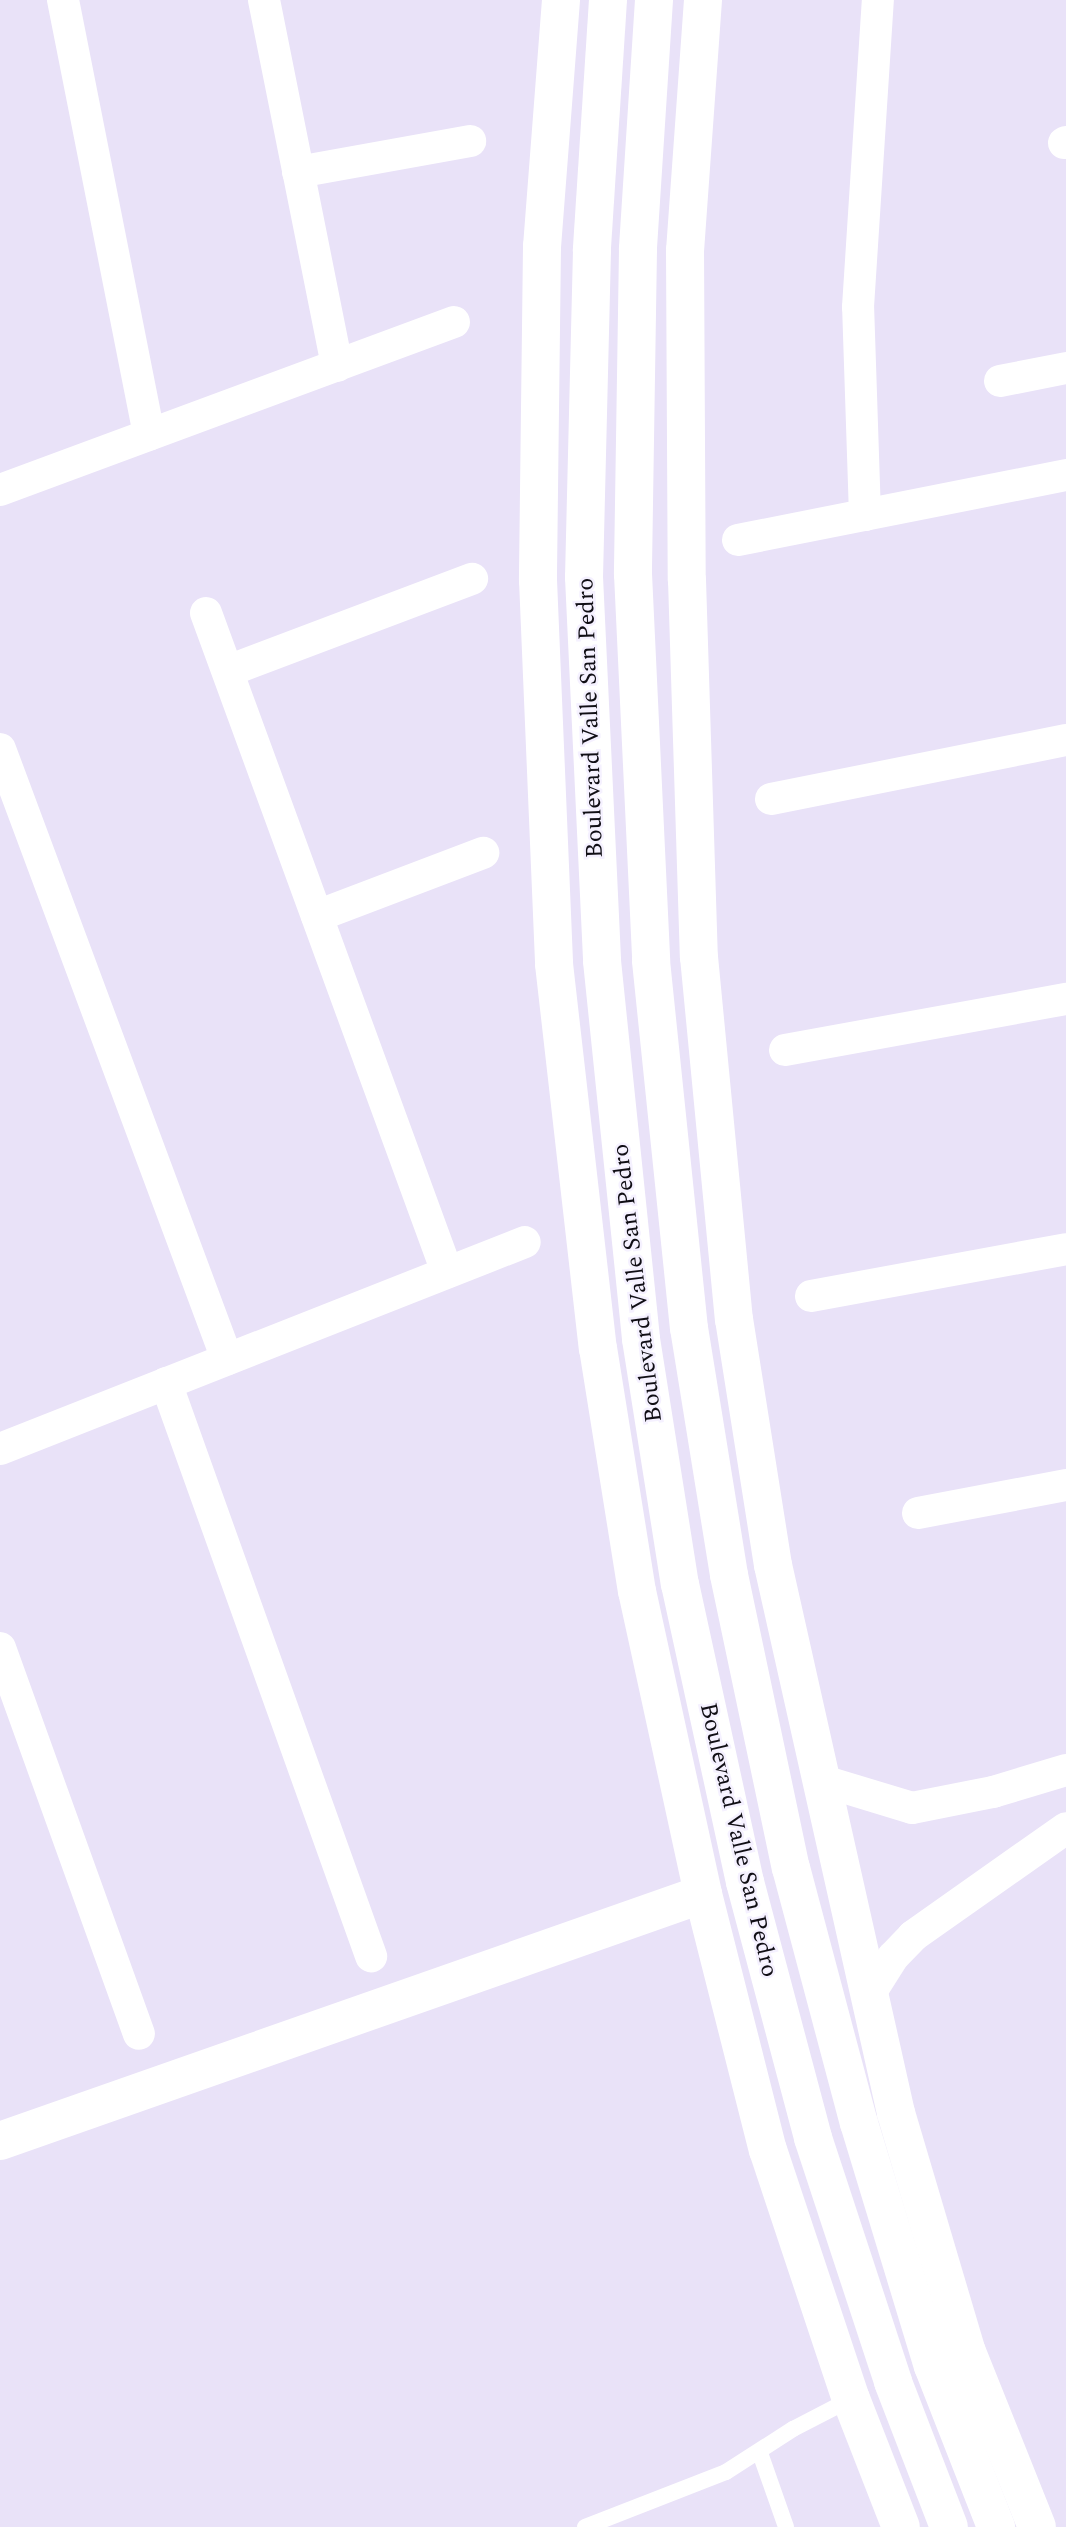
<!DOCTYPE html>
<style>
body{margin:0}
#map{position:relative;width:1066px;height:2527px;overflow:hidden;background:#e9e2f8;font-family:Spectral,serif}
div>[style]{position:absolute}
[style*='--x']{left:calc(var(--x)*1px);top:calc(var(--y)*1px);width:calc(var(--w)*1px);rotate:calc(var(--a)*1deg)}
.lane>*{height:16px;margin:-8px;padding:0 8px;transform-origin:8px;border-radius:8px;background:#fff}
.street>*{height:32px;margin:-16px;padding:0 16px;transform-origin:16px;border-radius:16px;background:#fff}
.secondary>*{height:38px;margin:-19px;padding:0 19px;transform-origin:19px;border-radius:19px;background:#fff}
span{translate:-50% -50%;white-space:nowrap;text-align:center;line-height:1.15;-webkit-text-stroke:5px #f5f1ff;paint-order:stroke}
.street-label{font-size:24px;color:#100e15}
</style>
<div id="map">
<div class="lane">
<div style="--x:760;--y:2453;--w:78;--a:70.6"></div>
<div style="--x:585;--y:2527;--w:151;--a:-21.3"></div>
<div style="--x:726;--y:2472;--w:80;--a:-32.7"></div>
<div style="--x:793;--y:2429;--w:65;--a:-27.3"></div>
</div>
<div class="street">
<div style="--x:63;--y:0;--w:443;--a:78.8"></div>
<div style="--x:264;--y:0;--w:373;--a:78.7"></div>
<div style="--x:1064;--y:143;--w:2;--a:-27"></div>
<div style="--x:298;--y:172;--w:175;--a:-10.2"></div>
<div style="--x:1000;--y:381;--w:67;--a:-11.1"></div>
<div style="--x:0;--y:490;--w:484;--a:-20.3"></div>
<div style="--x:865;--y:515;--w:208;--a:-91.9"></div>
<div style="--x:858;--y:307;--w:308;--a:-86.3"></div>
<div style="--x:738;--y:540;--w:334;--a:-11.2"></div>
<div style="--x:206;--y:613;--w:702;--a:69.91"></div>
<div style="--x:228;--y:671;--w:261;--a:-20.7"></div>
<div style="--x:0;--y:749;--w:651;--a:69.59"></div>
<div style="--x:771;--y:799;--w:301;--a:-11.3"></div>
<div style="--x:317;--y:916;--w:178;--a:-20.8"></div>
<div style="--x:785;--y:1050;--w:286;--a:-10.3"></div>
<div style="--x:811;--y:1296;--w:259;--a:-10.4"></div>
<div style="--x:166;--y:1383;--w:609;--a:70.31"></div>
<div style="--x:0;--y:1449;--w:564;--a:-21.52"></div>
<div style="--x:918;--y:1513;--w:151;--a:-10.7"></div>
<div style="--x:0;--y:1648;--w:410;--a:70.2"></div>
<div style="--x:820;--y:1780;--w:96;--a:16.9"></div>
<div style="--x:912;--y:1808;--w:83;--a:-11.2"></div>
<div style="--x:993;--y:1792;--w:76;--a:-16.8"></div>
<div style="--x:869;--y:1995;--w:45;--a:-57.7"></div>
<div style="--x:893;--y:1957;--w:29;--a:-46"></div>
<div style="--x:913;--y:1936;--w:187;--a:-35.2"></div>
</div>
<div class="secondary">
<div style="--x:561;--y:0;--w:247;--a:94.4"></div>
<div style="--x:542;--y:246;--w:334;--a:90.7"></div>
<div style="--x:538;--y:580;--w:384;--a:87.6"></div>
<div style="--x:554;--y:964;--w:387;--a:83.5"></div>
<div style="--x:598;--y:1348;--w:246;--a:80.9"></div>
<div style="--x:637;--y:1591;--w:310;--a:77.7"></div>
<div style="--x:703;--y:1894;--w:264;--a:75.8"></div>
<div style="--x:768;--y:2150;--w:262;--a:71.6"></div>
<div style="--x:851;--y:2399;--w:137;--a:68.7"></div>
<div style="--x:608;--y:0;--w:251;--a:93.7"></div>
<div style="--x:592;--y:250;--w:327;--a:91.4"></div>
<div style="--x:584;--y:577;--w:384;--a:87.3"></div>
<div style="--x:602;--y:961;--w:380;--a:84.1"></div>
<div style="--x:641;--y:1339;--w:248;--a:81"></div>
<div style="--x:680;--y:1584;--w:305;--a:77.7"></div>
<div style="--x:745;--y:1882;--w:265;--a:75.1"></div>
<div style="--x:813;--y:2138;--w:257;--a:71.8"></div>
<div style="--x:893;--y:2382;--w:155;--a:68.9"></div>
<div style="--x:654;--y:0;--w:250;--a:93.7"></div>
<div style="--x:638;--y:249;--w:325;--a:90.9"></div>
<div style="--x:633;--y:574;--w:387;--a:87.3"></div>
<div style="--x:651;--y:961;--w:369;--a:84.1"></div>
<div style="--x:689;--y:1328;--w:250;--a:80.8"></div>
<div style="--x:729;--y:1575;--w:299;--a:78.1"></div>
<div style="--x:791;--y:1868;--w:264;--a:75.1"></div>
<div style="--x:859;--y:2123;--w:254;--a:73.1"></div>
<div style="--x:933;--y:2366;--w:173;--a:68.6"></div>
<div style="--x:703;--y:0;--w:251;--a:94.1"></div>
<div style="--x:685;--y:250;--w:330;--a:89.7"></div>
<div style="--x:687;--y:580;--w:377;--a:88.2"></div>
<div style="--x:699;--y:957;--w:364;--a:84.5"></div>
<div style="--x:734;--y:1319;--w:249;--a:81"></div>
<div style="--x:773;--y:1565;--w:562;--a:77.35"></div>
<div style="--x:896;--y:2113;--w:249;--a:73.5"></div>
<div style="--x:967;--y:2352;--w:188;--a:68.2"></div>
<div style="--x:0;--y:2141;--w:745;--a:-19.36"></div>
</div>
<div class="street-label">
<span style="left:591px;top:718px;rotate:-92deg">Boulevard Valle San Pedro</span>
<span style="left:638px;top:1283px;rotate:-97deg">Boulevard Valle San Pedro</span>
<span style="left:738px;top:1840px;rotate:77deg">Boulevard Valle San Pedro</span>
</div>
</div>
